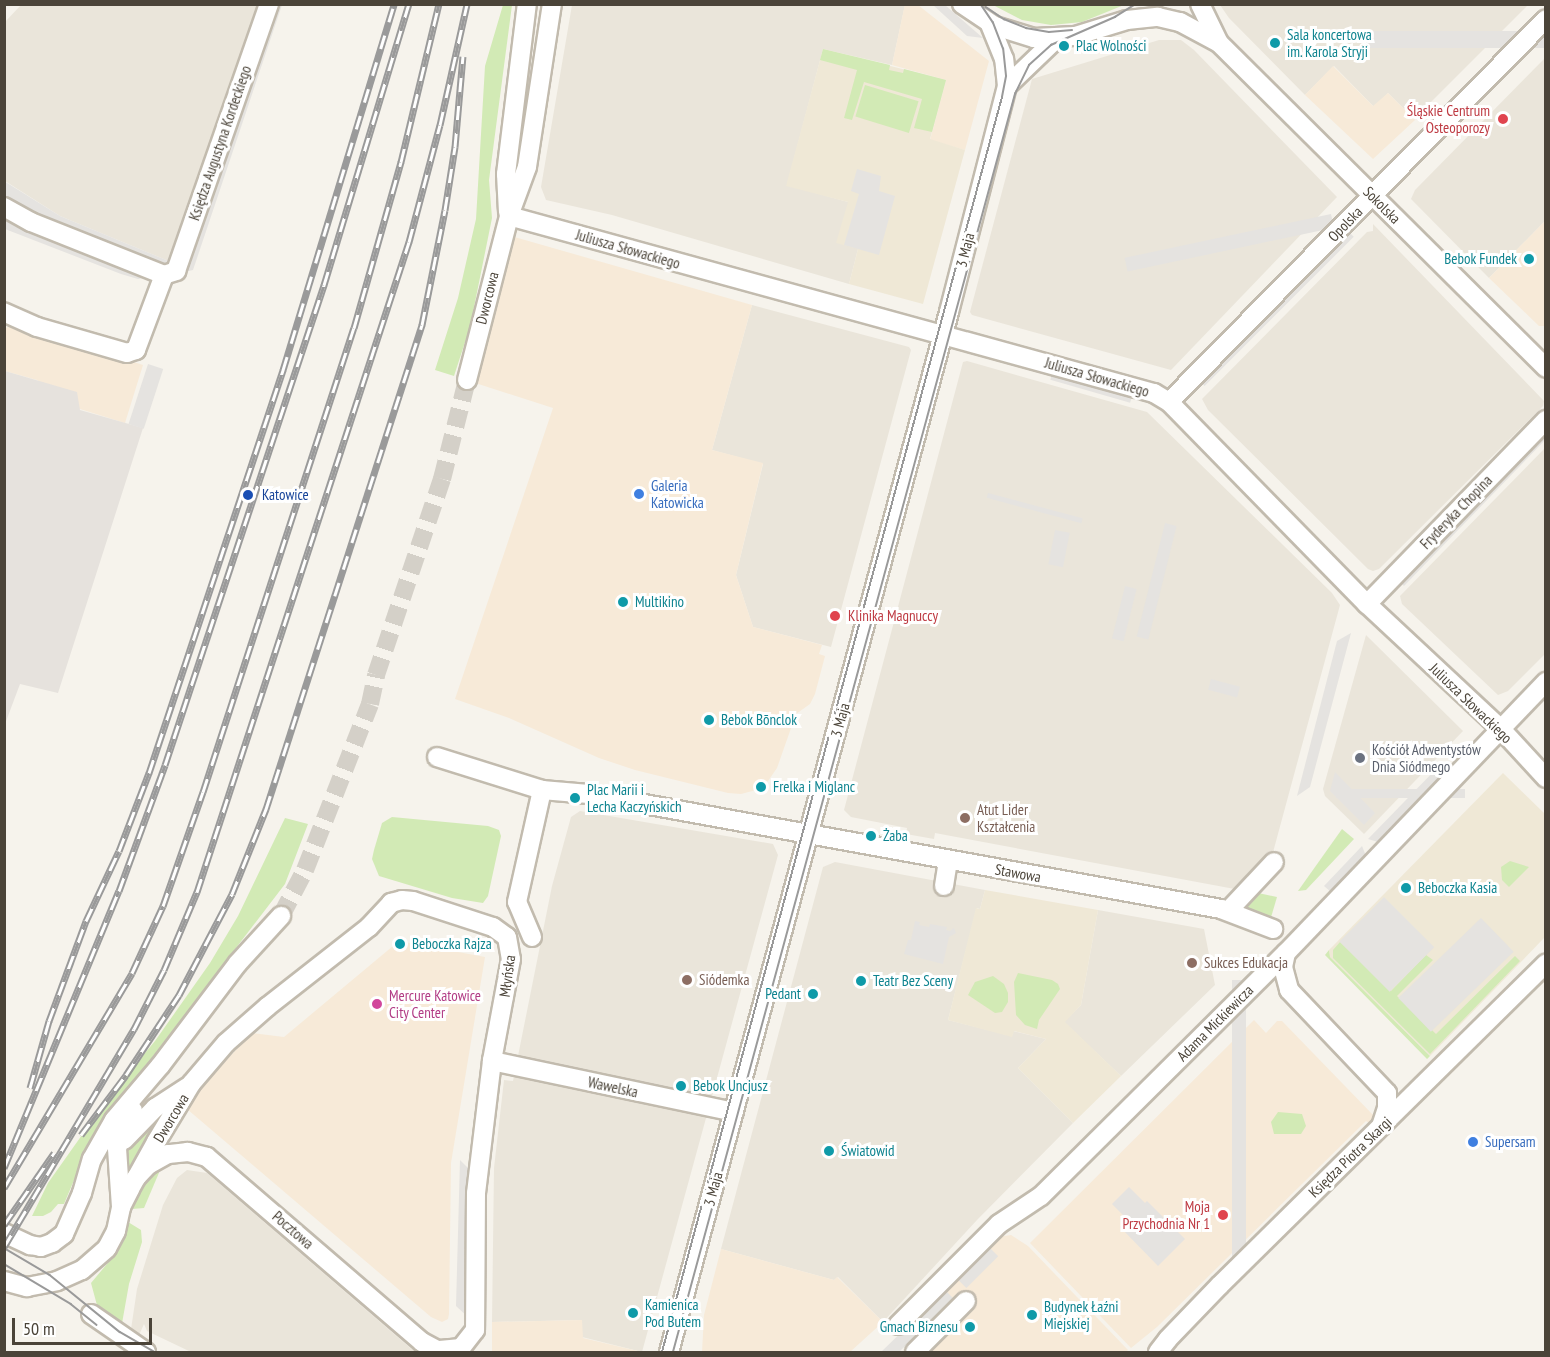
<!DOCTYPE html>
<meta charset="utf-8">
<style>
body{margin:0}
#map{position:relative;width:1550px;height:1357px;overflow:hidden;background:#f6f3ec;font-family:"PT Sans Narrow",sans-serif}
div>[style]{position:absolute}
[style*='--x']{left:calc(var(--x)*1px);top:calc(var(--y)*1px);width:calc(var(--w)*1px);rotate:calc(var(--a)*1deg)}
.residential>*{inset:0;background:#eae5da}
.commercial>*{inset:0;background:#f7ead8}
.industrial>*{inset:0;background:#e6e2dd}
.education>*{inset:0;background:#efe8d6}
.green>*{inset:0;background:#d2eab5;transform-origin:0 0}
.parking>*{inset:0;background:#e5e3e0;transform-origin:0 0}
.minor-tunnel>*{height:18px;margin-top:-9px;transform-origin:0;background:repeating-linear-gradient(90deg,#d4d0c8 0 18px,transparent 0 27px)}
.roads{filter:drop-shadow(2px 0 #c2bbae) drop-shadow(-2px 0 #c2bbae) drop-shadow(0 2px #c2bbae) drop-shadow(0 -2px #c2bbae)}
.minor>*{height:18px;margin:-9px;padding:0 9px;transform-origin:9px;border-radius:9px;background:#fff}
.tram>*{height:1.5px;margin:-0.75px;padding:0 0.75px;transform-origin:0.75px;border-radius:0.75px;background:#9a9a9a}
.rail>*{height:7px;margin-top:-3.5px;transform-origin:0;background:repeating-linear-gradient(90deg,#fff 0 14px,#9a9a9a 0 28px);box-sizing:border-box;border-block:2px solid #9a9a9a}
.dots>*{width:16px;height:16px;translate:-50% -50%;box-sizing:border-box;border:3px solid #fff;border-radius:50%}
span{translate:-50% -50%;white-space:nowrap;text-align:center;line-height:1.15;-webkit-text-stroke:6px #fff;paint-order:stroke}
.culture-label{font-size:15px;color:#0d838f}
.left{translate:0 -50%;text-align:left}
.right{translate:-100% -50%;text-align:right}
.health-label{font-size:15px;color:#be3a42}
.street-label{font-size:15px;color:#4b4439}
.shop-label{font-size:15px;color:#366cbe}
.transit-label{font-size:15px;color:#164399}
.worship-label{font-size:15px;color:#5b616d}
.education-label{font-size:15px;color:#785e54}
.hotel-label{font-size:15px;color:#b23c85}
.frame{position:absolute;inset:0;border:6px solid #4b4439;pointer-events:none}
.scale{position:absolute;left:12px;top:1318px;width:140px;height:27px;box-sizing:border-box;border:3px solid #4b4439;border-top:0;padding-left:8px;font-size:18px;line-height:21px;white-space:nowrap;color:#4b4439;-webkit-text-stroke:4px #fff;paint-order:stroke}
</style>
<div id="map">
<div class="residential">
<div style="clip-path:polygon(21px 5px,263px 5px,171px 262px,60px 216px,5px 181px,4px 23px)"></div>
<div style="clip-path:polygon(572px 5px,905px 5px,892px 65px,823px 49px,787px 185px,848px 202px,858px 249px,849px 284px,612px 215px,546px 200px,541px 187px)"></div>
<div style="clip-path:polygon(1220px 5px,1528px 5px,1414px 119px,1388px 93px,1374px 107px,1334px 66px,1305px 95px,1229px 18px)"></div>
<div style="clip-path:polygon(1159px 40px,1181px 40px,1194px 50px,1337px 197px,1171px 370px,972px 315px,970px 312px,1032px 79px)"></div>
<div style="clip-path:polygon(1545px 58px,1545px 221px,1489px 278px,1411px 199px,1415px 190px)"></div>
<div style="clip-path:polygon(1373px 224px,1544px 401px,1543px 406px,1379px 569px,1373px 571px,1368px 569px,1208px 410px,1202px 399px,1367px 232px,1373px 231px)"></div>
<div style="clip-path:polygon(752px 305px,909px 347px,911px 350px,831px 647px,753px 627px,736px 575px,763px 464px,712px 450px)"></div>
<div style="clip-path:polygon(967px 361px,1147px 412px,1332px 593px,1340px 605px,1272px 856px,1240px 890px,935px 833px,934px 839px,906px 834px,907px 828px,851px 817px,844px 810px,963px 362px)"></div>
<div style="clip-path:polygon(1545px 448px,1545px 654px,1508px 691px,1498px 695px,1402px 604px,1400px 596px)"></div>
<div style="clip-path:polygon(1366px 635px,1463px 731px,1364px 834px,1325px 796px,1323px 789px)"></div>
<div style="clip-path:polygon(580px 811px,773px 844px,778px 855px,642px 1352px,582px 1337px,582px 1320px,492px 1322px,494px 1168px,504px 1080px,513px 1081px,552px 886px,571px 817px)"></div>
<div style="clip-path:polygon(835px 862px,985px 890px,980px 909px,977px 908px,948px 1020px,1012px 1036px,1013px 1031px,1046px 1039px,1018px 1068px,1073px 1123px,977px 1220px,883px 1322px,838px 1277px,834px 1280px,721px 1249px,823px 867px)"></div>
<div style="clip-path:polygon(1098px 910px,1204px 929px,1215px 985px,1121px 1076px,1064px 1022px,1081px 1005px)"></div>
<div style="clip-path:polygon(187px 1170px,207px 1173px,415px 1352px,191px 1352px,147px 1331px,144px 1324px,140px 1333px,130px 1336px,137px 1289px,163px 1205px,177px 1178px)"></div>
</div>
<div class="commercial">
<div style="clip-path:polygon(905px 4px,918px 5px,989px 61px,965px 150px,930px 140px,946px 80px,892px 65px)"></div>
<div style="clip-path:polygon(1333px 66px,1373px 106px,1388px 93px,1415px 120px,1373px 159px,1305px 95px)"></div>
<div style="clip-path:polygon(1545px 221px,1546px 326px,1539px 326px,1489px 278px)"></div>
<div style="clip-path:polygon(511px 236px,752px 305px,712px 450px,763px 463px,736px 575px,753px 627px,822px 645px,819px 654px,825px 656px,815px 694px,810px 704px,796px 714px,777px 768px,768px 781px,756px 790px,741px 794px,728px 793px,635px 770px,599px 758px,509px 718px,455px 699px,553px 408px,463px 379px)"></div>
<div style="clip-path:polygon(15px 323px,143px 365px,125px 423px,80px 409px,37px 380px,5px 371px,4px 329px)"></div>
<div style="clip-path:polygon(399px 941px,485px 957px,451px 1163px,449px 1314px,448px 1319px,442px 1322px,431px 1317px,187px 1109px,200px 1088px,252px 1033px,284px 1037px)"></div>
<div style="clip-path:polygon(1254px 1020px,1266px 1033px,1277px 1021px,1282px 1021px,1375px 1117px,1369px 1123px,1366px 1121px,1157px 1327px,1131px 1348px,1030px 1243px)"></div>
<div style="clip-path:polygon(1011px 1235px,1028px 1246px,1128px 1350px,1126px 1352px,913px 1352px,908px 1326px,998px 1237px)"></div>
<div style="clip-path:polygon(721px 1249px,834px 1280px,837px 1277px,883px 1322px,850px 1352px,702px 1352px,704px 1315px)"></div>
<div style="clip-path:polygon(582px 1320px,583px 1338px,642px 1352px,492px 1352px,492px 1322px)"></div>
</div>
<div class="industrial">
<div style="clip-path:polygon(5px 371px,77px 392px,80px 410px,143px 428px,58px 693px,20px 684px,5px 724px)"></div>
</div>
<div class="education">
<div style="clip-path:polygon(823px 49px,946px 80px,930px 139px,965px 150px,923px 304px,849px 284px,858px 249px,836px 243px,848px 202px,786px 186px)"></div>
<div style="clip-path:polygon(1503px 773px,1545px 814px,1545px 937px,1430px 1056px,1330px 957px,1329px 950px)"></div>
<div style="clip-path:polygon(985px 890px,1098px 910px,1081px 1005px,1065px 1022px,1121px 1076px,1073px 1123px,1018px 1068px,1046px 1039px,1014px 1031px,1012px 1037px,948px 1020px,976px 908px,980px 909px)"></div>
</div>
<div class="green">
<div style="clip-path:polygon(503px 5px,512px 5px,489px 180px,492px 218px,470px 327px,454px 376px,435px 370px,458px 298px,476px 219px,485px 66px)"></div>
<div style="clip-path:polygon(993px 5px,1124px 5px,1082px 22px,1051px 25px,1022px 20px)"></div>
<div style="clip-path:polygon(823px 49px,890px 65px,889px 70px,903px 73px,904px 69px,946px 80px,932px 132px,914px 128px,922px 99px,864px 82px,852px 120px,844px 118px,857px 70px,820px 60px)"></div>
<div style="left:865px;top:85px;width:56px;height:33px;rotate:17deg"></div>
<div style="clip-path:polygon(392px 817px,488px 826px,499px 830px,501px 836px,488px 896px,483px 903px,452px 898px,379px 876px,372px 859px,374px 850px,382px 823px)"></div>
<div style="clip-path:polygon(285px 818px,308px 824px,285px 884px,115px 1106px,85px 1154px,64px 1204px,58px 1204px,51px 1212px,43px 1216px,32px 1216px,48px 1183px,111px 1094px,155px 1041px,210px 963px,238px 916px)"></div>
<div style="clip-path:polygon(1342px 829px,1354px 839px,1306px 890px,1298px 891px)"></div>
<div style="clip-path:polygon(1510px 861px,1529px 867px,1509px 887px,1502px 880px,1501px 867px)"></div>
<div style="clip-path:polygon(1249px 891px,1277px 897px,1269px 924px,1251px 918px,1239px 903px)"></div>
<div style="clip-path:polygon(1340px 942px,1391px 991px,1426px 955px,1433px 960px,1397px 996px,1436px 1034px,1515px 956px,1520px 961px,1430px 1054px,1333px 958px,1333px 950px)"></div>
<div style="clip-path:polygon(1329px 950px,1330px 957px,1430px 1056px,1427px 1059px,1325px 955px)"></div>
<div style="clip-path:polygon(1018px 973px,1052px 980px,1058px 984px,1060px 989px,1039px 1020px,1037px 1029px,1025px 1025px,1016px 1015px,1014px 982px)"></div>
<div style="clip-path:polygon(993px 976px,1004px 984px,1008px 993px,1008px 1002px,1002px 1012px,995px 1013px,968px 995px,975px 982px)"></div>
<div style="clip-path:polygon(1278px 1112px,1302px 1114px,1306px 1126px,1301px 1134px,1274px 1134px,1271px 1122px)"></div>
<div style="clip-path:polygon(161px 1116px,136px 1162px,125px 1177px,123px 1154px,127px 1147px)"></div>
<div style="clip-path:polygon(161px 1168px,144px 1208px,132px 1209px,142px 1186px)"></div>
<div style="clip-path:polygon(128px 1222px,141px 1230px,142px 1242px,129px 1284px,121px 1329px,98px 1309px,91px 1283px,117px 1252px)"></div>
</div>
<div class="parking">
<div style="clip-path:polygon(272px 5px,282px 5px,193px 270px,180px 273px)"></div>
<div style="clip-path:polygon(933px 5px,945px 5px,983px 38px,967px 36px)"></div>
<div style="left:1545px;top:31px;width:17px;height:180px;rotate:90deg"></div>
<div style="clip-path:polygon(857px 169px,881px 176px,879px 191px,895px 196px,879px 255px,844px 245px,859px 194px,851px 191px)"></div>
<div style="clip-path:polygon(4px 181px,60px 216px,171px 262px,166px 273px,138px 279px,121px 274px,5px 229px)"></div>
<div style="left:1331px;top:214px;width:14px;height:211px;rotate:78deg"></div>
<div style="left:1346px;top:229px;width:11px;height:211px;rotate:45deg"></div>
<div style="left:148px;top:364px;width:16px;height:63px;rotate:18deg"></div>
<div style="left:1052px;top:374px;width:83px;height:6px;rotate:16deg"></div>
<div style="clip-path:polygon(1545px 429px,1545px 440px,1404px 586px,1397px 579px)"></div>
<div style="left:988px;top:493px;width:98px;height:5px;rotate:15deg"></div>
<div style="left:1165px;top:523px;width:12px;height:117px;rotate:14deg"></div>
<div style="left:1055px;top:530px;width:15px;height:35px;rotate:11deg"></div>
<div style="left:1125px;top:586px;width:12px;height:54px;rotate:14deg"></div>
<div style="clip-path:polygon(1351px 633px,1310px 787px,1297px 796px,1337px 641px)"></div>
<div style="left:1211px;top:679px;width:30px;height:11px;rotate:15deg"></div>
<div style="clip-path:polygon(1439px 766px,1445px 771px,1378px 842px,1368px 839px)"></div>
<div style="clip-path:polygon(1335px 772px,1375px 813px,1364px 825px,1330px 791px)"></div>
<div style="left:1465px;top:789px;width:9px;height:129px;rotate:90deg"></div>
<div style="clip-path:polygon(1362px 846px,1366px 856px,1331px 892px,1324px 886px)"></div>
<div style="left:1384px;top:897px;width:71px;height:63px;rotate:45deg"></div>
<div style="left:1481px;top:918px;width:47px;height:115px;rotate:46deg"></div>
<div style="clip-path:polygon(915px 921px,920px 922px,919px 925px,929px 927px,930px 924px,947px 927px,946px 930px,950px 931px,954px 928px,956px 933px,949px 937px,943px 964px,904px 954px,908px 940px,911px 940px)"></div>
<div style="left:1232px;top:980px;width:14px;height:291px"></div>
<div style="clip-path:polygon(460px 1160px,472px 1172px,470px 1319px,456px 1306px)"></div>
<div style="clip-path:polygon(1129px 1187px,1145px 1203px,1147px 1201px,1185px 1239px,1158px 1266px,1120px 1227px,1127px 1219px,1112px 1204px)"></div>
<div style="left:989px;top:1247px;width:13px;height:45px;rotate:45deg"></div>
<div style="clip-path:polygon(945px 1290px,954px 1299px,899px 1352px,881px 1352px)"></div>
</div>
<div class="minor-tunnel">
<div style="--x:281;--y:916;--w:52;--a:-62.4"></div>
<div style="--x:305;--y:870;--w:178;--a:-68.6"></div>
<div style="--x:370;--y:704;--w:30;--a:-78"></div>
<div style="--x:376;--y:675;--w:207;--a:-71.4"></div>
<div style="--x:442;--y:479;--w:102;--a:-75.8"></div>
</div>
<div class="roads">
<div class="minor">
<div style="--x:962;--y:4;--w:40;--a:34"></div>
<div style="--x:995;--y:26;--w:41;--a:17.1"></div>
<div style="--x:1034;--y:38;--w:41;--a:-2.8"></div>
<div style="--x:1075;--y:36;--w:54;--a:-17.1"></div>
<div style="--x:1127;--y:20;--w:31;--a:-6"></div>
<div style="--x:1158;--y:17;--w:23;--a:13"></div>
<div style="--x:1180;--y:22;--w:44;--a:28.3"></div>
<div style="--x:1200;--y:4;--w:43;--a:64"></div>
<div style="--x:1219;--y:43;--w:461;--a:44.8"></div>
<div style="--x:1007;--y:86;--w:69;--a:-43.8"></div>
<div style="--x:4;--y:207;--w:31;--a:29"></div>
<div style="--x:31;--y:222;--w:143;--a:21.7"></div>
<div style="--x:164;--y:275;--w:80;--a:110.5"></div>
<div style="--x:136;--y:350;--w:9;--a:162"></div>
<div style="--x:127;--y:353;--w:94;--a:-163.9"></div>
<div style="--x:37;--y:327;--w:36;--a:-156"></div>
<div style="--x:508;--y:212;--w:38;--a:-93"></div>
<div style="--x:506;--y:174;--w:171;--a:-83"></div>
<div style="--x:509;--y:216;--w:669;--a:15.35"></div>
<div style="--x:1154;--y:393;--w:17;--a:31"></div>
<div style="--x:1169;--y:402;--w:283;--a:45.6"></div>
<div style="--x:1367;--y:604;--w:182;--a:43"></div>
<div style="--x:1500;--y:728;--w:68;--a:47.4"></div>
<div style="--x:164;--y:275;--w:13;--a:-18"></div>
<div style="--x:176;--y:271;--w:283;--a:-70.8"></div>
<div style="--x:467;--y:380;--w:169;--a:-75.6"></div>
<div style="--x:509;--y:216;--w:52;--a:-69.8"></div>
<div style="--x:527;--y:167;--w:165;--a:-81.3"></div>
<div style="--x:1169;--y:402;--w:537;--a:-45.45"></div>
<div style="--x:1367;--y:604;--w:257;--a:-45.8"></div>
<div style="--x:437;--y:757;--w:110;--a:17.4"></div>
<div style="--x:944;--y:886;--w:25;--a:-81"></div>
<div style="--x:1228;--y:911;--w:67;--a:-46.8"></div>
<div style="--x:532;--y:937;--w:38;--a:-113"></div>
<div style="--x:517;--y:902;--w:115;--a:-77.4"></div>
<div style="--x:542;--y:790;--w:47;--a:4.9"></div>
<div style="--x:589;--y:794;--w:642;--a:10.31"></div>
<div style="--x:1221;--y:909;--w:56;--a:21"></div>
<div style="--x:1286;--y:953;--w:14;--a:102"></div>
<div style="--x:1283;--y:967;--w:24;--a:75"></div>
<div style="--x:1289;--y:990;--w:142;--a:46.4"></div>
<div style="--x:1387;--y:1093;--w:15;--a:90"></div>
<div style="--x:1387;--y:1108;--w:19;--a:108"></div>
<div style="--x:492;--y:1061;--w:247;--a:11.9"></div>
<div style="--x:124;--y:1140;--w:45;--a:-45.9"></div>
<div style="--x:155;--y:1108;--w:38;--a:-33"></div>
<div style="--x:121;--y:1207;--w:20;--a:-63"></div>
<div style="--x:130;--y:1189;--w:54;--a:-61"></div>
<div style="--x:156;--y:1142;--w:68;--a:-58.9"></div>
<div style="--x:191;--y:1084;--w:54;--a:-49.5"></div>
<div style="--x:226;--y:1043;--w:55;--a:-41.3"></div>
<div style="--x:267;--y:1007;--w:130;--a:-38.1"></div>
<div style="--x:369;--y:927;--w:33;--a:-47"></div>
<div style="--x:391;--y:903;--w:11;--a:-15"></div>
<div style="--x:402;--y:900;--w:11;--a:5"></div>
<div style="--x:413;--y:901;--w:84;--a:18"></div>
<div style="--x:493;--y:927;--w:17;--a:36"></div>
<div style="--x:507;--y:937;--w:22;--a:80"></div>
<div style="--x:511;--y:959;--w:104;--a:100.6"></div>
<div style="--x:492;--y:1061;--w:133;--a:96.9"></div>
<div style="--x:476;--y:1193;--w:137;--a:90.4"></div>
<div style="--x:475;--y:1330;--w:23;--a:128"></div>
<div style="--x:461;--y:1348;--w:24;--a:175"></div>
<div style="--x:437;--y:1350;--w:17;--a:-152"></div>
<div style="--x:422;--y:1342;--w:284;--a:-139.3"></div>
<div style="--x:207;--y:1157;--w:20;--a:-165"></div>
<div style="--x:188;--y:1152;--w:20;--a:174"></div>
<div style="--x:168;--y:1154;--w:23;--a:151"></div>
<div style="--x:148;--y:1165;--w:18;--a:133"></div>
<div style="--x:4;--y:1233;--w:29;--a:25"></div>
<div style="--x:30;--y:1245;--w:11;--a:10"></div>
<div style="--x:41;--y:1247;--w:12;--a:-20"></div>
<div style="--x:52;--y:1243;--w:15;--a:-37"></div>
<div style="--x:64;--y:1234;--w:45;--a:-66.3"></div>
<div style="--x:82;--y:1193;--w:35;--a:-74"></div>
<div style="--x:92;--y:1159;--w:45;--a:-60.6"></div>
<div style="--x:114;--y:1120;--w:71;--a:-49.6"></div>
<div style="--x:160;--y:1066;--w:129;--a:-52.9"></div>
<div style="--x:238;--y:963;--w:64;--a:-47.5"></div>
<div style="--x:4;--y:1281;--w:24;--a:15"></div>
<div style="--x:27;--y:1287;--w:31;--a:-11"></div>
<div style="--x:57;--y:1281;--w:27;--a:-24"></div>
<div style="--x:82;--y:1270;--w:33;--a:-41"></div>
<div style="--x:107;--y:1248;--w:19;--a:-62"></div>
<div style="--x:116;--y:1231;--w:25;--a:-78"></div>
<div style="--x:121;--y:1207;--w:59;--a:-93.9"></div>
<div style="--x:117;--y:1148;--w:41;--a:-67.2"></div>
<div style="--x:91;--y:1314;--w:67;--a:34.6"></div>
<div style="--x:898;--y:1325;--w:143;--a:-45"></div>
<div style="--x:999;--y:1224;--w:50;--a:-33.7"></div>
<div style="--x:1041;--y:1196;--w:345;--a:-44.8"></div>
<div style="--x:1286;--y:953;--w:376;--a:-46.2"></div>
<div style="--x:669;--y:1352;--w:1077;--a:-74.93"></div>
<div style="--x:949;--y:312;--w:233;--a:-75.6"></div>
<div style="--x:1007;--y:86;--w:27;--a:-96"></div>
<div style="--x:1004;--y:59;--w:38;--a:-112"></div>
<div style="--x:915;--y:1352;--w:72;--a:-45"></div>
<div style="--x:1158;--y:1352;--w:16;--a:-52"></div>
<div style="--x:1168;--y:1339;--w:75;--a:-46.1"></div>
<div style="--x:1220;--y:1285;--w:458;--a:-44.6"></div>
</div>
</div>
<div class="tram">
<div style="--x:986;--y:7;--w:22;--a:34"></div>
<div style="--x:1004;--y:19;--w:24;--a:22"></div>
<div style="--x:1026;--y:28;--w:23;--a:10"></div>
<div style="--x:1049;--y:32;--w:23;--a:-5"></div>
<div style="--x:4;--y:1248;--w:53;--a:30.4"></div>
<div style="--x:50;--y:1275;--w:90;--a:39.2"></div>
<div style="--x:120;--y:1332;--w:40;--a:29.7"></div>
<div style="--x:4;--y:1264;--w:78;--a:30.8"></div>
<div style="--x:71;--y:1304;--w:33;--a:39"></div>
<div style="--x:662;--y:1352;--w:1300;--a:-74.84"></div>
<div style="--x:1002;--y:97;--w:21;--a:-79"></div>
<div style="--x:1006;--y:76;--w:27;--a:-96"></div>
<div style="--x:1003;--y:49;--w:28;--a:-111"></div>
<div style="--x:993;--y:23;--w:23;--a:-124"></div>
<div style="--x:673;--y:1352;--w:1304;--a:-74.79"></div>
<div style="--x:1015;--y:94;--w:32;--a:-64"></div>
<div style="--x:1029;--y:65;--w:30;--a:-42"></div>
<div style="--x:1051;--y:45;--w:70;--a:-23.6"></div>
<div style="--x:1115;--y:17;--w:25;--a:-32"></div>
</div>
<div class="rail">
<div style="--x:30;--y:1088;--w:70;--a:-74.2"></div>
<div style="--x:49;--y:1021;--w:107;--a:-69.7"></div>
<div style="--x:86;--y:921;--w:77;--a:-64.8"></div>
<div style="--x:119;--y:851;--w:84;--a:-69"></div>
<div style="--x:149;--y:773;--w:425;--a:-71.6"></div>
<div style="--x:283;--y:370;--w:382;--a:-73.1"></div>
<div style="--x:81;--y:1135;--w:75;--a:-53.1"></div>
<div style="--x:126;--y:1075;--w:96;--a:-56.5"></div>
<div style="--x:179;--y:995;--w:114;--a:-62.3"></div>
<div style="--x:232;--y:894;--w:92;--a:-68.2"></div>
<div style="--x:266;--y:809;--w:509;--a:-72.14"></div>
<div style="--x:422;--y:325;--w:117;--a:-78.7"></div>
<div style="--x:445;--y:210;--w:64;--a:-81"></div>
<div style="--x:455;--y:147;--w:91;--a:-85"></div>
<div style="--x:4;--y:1168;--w:300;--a:-67.5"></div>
<div style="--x:119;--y:891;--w:134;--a:-69.9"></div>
<div style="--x:165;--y:765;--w:506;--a:-71.67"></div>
<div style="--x:324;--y:285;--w:294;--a:-73.2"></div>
<div style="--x:4;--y:1188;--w:250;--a:-59.2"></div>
<div style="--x:132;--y:973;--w:74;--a:-65.2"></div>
<div style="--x:163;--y:906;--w:121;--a:-70.7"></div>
<div style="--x:203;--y:792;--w:488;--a:-72"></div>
<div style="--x:354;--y:328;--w:173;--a:-74.2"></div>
<div style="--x:401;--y:162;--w:163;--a:-76.5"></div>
<div style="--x:4;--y:1225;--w:88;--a:-55.2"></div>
<div style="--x:4;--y:1247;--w:254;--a:-59.2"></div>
<div style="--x:134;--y:1029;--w:66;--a:-63"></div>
<div style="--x:164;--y:970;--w:85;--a:-67.1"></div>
<div style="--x:197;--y:892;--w:684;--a:-71.94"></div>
<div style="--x:409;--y:242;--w:121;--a:-75.2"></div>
<div style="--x:440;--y:125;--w:124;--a:-77.4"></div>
</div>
<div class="dots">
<div style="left:1275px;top:43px;background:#0f9aa8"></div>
<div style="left:1064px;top:46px;background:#0f9aa8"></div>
<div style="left:1503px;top:119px;background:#e0444e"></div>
<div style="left:1529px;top:259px;background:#0f9aa8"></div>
<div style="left:639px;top:494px;background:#3f7fe0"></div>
<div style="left:248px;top:495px;background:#1a4fb4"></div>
<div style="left:623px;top:602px;background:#0f9aa8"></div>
<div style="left:835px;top:616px;background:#e0444e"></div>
<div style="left:709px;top:720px;background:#0f9aa8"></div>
<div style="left:1360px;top:758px;background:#6b7280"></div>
<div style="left:761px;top:787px;background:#0f9aa8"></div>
<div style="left:575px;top:798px;background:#0f9aa8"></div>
<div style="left:965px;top:818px;background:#8d6e63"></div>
<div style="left:871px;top:836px;background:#0f9aa8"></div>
<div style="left:1406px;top:888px;background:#0f9aa8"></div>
<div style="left:400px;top:944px;background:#0f9aa8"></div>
<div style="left:1192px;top:963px;background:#8d6e63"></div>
<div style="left:687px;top:980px;background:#8d6e63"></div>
<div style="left:861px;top:981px;background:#0f9aa8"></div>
<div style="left:813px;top:994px;background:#0f9aa8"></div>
<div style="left:377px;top:1004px;background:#d1479c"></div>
<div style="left:681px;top:1086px;background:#0f9aa8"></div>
<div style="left:1473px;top:1142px;background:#3f7fe0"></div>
<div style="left:829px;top:1151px;background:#0f9aa8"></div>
<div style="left:1223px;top:1215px;background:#e0444e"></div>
<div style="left:633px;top:1313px;background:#0f9aa8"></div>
<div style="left:1032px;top:1315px;background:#0f9aa8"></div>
<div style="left:970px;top:1327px;background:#0f9aa8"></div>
</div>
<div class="culture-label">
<span class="left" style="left:1287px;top:43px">Sala koncertowa<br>im. Karola Stryji</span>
<span class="left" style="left:1076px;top:46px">Plac Wolności</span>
<span class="right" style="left:1517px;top:259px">Bebok Fundek</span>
<span class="left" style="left:635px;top:602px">Multikino</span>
<span class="left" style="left:721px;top:720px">Bebok Bōnclok</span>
<span class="left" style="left:773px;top:787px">Frelka i Miglanc</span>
<span class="left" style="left:587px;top:798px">Plac Marii i<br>Lecha Kaczyńskich</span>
<span class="left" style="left:883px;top:836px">Żaba</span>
<span class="left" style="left:1418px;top:888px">Beboczka Kasia</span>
<span class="left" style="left:412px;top:944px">Beboczka Rajza</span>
<span class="left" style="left:873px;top:981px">Teatr Bez Sceny</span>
<span class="right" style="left:801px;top:994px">Pedant</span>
<span class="left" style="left:693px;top:1086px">Bebok Uncjusz</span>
<span class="left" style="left:841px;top:1151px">Światowid</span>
<span class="left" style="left:645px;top:1313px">Kamienica<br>Pod Butem</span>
<span class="left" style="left:1044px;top:1315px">Budynek Łaźni<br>Miejskiej</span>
<span class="right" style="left:958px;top:1327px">Gmach Biznesu</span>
</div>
<div class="health-label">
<span class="right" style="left:1490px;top:119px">Śląskie Centrum<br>Osteoporozy</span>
<span class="left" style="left:848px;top:616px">Klinika Magnuccy</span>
<span class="right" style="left:1210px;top:1215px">Moja<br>Przychodnia Nr 1</span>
</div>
<div class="street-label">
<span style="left:220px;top:143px;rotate:-71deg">Księdza Augustyna Kordeckiego</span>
<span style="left:1382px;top:205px;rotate:45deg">Sokolska</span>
<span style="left:1345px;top:224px;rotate:-46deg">Opolska</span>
<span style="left:628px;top:249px;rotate:16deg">Juliusza Słowackiego</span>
<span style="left:965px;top:250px;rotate:-76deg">3 Maja</span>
<span style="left:487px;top:298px;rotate:-76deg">Dworcowa</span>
<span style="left:1097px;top:377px;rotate:16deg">Juliusza Słowackiego</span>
<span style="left:1456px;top:512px;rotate:-46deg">Fryderyka Chopina</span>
<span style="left:1471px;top:703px;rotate:44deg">Juliusza Słowackiego</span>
<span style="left:840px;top:720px;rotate:-75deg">3 Maja</span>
<span style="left:1018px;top:873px;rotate:10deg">Stawowa</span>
<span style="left:507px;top:976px;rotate:-82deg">Młyńska</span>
<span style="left:1215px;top:1023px;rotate:-45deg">Adama Mickiewicza</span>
<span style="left:613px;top:1087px;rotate:12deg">Wawelska</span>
<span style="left:171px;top:1118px;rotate:-59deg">Dworcowa</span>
<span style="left:1350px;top:1157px;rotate:-44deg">Księdza Piotra Skargi</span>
<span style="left:713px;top:1189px;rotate:-75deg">3 Maja</span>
<span style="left:293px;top:1230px;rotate:41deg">Pocztowa</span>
</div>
<div class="shop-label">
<span class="left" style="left:651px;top:494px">Galeria<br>Katowicka</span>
<span class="left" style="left:1485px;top:1142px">Supersam</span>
</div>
<div class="transit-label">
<span class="left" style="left:262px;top:495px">Katowice</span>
</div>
<div class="worship-label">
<span class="left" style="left:1372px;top:758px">Kościół Adwentystów<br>Dnia Siódmego</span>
</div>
<div class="education-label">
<span class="left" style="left:977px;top:818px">Atut Lider<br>Kształcenia</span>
<span class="left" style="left:1204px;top:963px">Sukces Edukacja</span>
<span class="left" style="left:699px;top:980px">Siódemka</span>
</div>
<div class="hotel-label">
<span class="left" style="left:389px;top:1004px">Mercure Katowice<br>City Center</span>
</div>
<div class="frame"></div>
<div class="scale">50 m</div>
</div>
